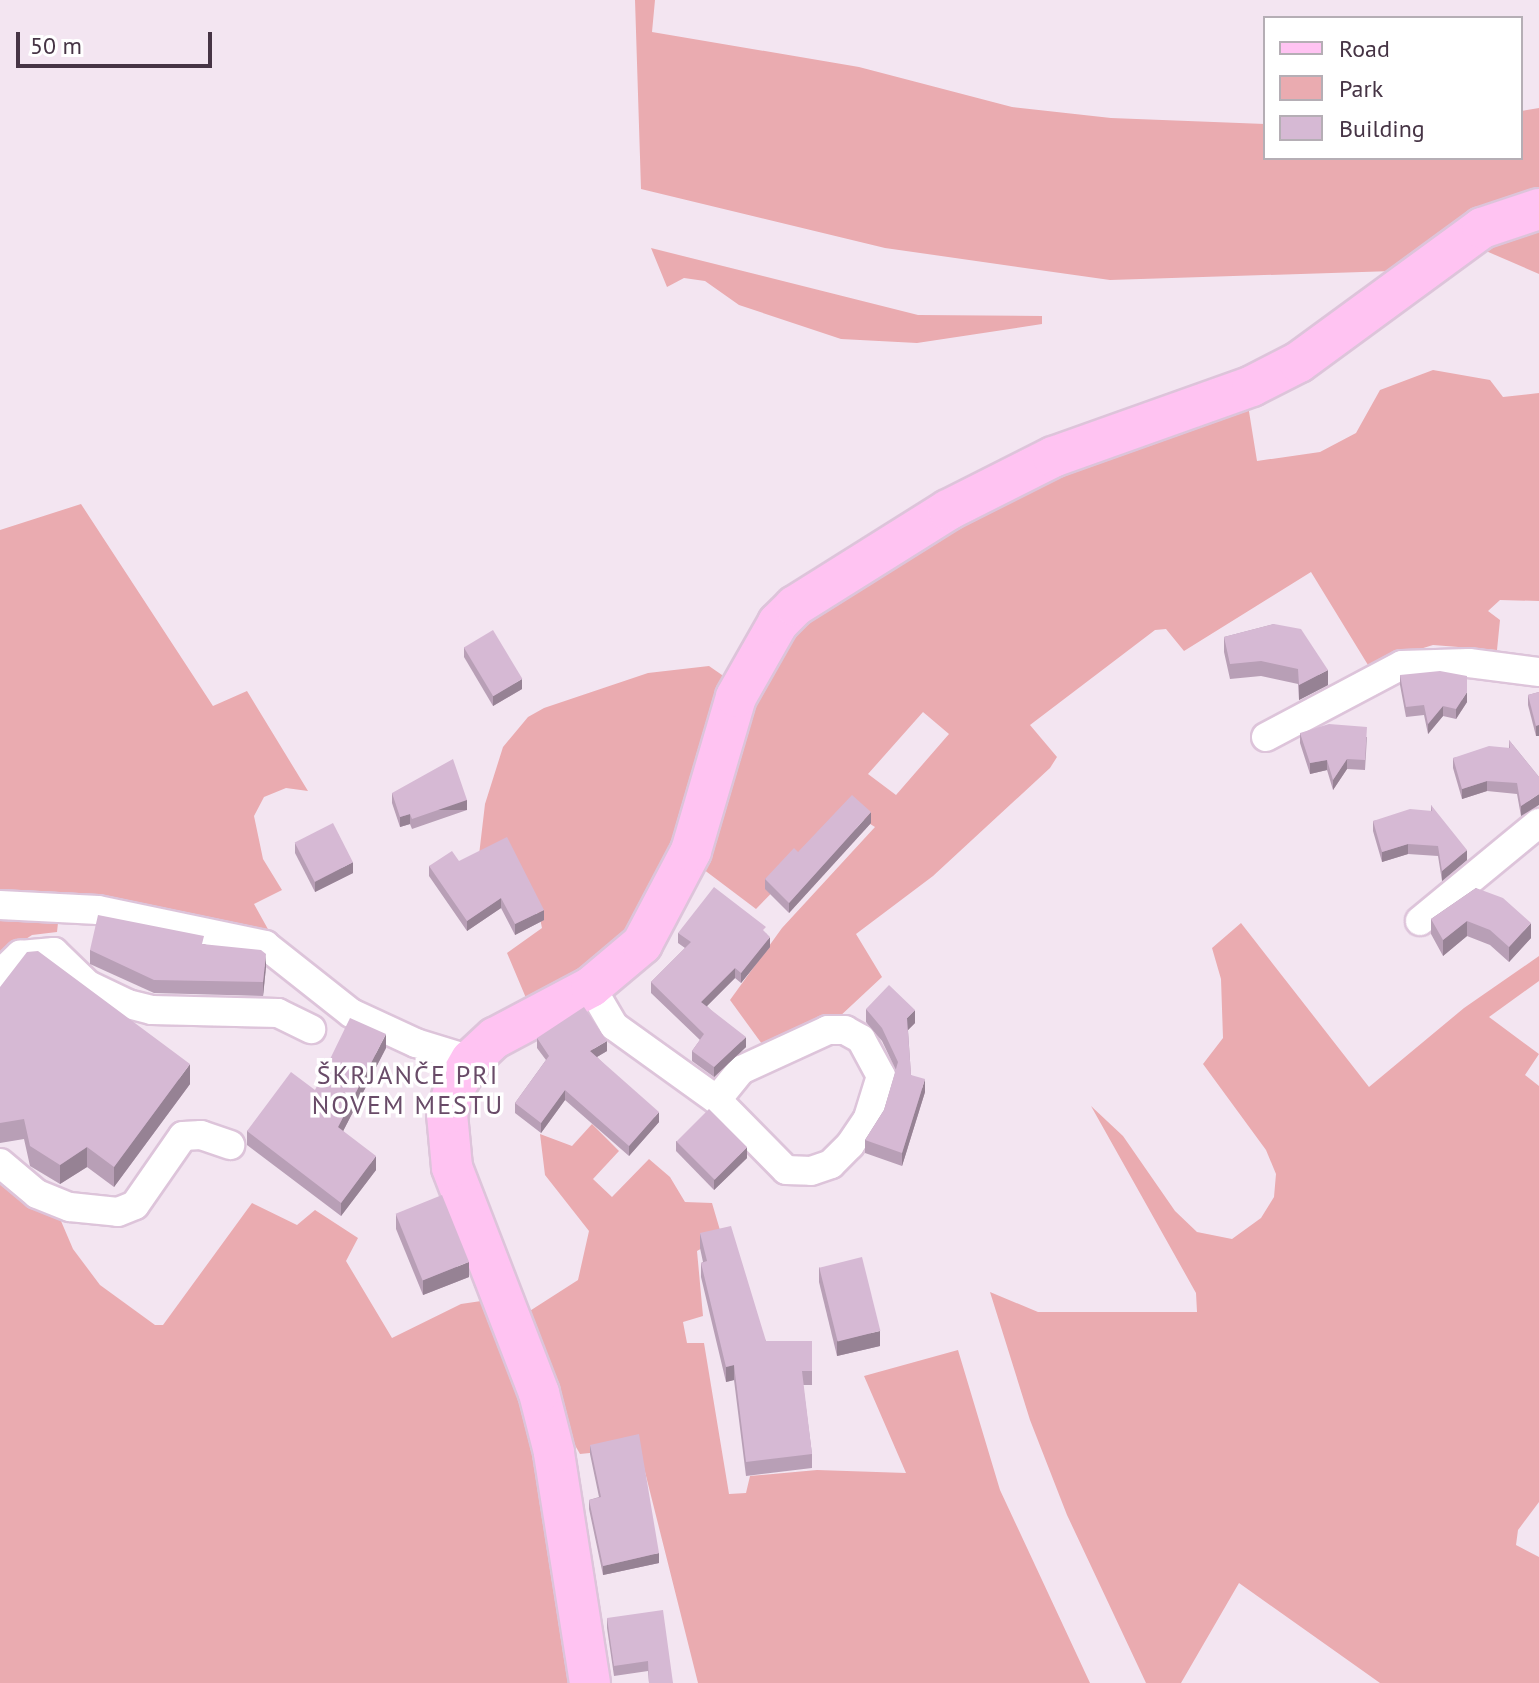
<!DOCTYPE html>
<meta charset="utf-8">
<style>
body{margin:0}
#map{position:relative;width:1539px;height:1683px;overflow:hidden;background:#f3e5f1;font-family:"PT Sans",sans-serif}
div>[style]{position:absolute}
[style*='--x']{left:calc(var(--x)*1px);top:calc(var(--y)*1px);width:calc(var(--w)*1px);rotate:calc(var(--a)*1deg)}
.green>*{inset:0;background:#eaabb0}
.roads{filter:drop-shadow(2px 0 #ddc4da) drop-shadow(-2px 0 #ddc4da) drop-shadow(0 2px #ddc4da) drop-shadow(0 -2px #ddc4da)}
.street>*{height:28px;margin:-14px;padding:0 14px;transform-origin:14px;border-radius:14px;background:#fff}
.secondary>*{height:40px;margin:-20px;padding:0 20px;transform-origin:20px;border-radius:20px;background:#ffc3f2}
.wall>*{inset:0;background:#b89fb6}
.shaded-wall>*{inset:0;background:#968294;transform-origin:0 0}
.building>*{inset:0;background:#d6b9d4;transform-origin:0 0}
span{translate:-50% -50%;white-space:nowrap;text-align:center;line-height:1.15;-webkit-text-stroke:7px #fff;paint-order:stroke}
.quarter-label{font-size:26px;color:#694b68;letter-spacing:2px}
.legend{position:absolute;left:1263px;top:16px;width:260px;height:144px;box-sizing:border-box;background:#fff;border:2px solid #b5aeb5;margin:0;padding:10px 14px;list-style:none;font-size:24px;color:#463445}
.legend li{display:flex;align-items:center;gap:16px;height:40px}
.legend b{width:40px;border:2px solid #b5aeb5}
.scale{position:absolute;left:16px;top:32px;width:196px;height:36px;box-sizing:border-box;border:4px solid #463445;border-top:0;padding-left:10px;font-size:24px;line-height:28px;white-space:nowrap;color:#463445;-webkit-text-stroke:6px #fff;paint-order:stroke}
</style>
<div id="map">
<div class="green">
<div style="clip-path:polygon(635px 0,655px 0,652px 32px,859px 67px,1012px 107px,1111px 118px,1265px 124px,1265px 158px,1521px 158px,1521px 111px,1539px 108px,1539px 192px,1510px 197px,1466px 215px,1393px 271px,1110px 280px,885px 248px,641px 189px)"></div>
<div style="clip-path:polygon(1539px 227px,1539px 274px,1486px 251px,1495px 238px)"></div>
<div style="clip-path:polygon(651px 248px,918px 315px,1042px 316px,1042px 324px,917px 343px,841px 339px,739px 305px,705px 281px,684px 278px,667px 287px)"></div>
<div style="clip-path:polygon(evenodd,1433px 370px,1490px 380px,1503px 397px,1539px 393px,1539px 601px,1500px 600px,1488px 611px,1500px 620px,1497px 650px,1433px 645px,1368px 665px,1311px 572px,1184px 651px,1166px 629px,1155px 630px,1030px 725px,1057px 757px,1050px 768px,933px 876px,856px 934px,882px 977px,838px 1018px,767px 1051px,730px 1000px,782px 928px,875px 827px,851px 812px,756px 909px,699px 866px,755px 688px,790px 633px,980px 506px,1247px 399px,1257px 461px,1320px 452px,1356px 433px,1380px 390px,1433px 370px,923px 712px,949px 734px,896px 795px,868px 774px,923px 712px)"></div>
<div style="clip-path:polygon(81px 504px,213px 706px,247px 691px,308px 791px,286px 788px,264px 797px,254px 816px,263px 859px,282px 890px,254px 904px,269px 931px,0 896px,0 530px)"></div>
<div style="clip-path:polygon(709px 666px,722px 675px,723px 686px,688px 819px,622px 944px,537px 1001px,526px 998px,507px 953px,542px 928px,539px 914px,479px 855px,485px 804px,503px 747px,528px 717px,544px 708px,648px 673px)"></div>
<div style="clip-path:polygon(0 913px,59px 914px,57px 932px,32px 935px,0 956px)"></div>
<div style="clip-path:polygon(1241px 923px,1369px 1087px,1464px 1008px,1539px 956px,1539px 981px,1489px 1017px,1539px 1054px,1525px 1075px,1539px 1086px,1539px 1502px,1518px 1530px,1516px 1545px,1539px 1557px,1539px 1683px,1380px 1683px,1239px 1583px,1181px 1683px,1146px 1683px,1067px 1515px,1030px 1420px,990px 1292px,1038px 1312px,1197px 1312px,1196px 1293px,1091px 1106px,1123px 1136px,1175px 1211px,1197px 1232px,1232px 1239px,1261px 1218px,1274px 1197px,1276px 1174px,1266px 1150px,1203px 1064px,1223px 1038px,1221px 979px,1212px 948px)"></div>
<div style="clip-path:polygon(592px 1124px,619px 1151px,593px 1179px,612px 1197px,649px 1159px,670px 1177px,685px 1202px,712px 1203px,722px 1237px,697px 1251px,703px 1316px,683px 1322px,687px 1343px,704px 1343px,729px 1494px,746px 1493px,750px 1476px,817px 1470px,906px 1473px,864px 1376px,958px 1350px,1000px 1490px,1090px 1683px,698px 1683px,639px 1448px,580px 1454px,564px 1426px,525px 1314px,578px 1280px,589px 1231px,545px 1175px,540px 1134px,572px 1146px)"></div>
<div style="clip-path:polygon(0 1163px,52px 1200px,73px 1249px,100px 1285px,155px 1325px,163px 1325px,252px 1203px,297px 1225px,315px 1210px,358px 1238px,346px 1261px,392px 1338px,461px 1304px,488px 1300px,528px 1393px,580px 1683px,0 1683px)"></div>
</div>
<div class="roads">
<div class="street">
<div style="--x:1266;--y:737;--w:154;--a:-27.9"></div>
<div style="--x:1402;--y:665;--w:67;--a:-1.7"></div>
<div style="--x:1469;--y:663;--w:71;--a:7.3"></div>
<div style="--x:0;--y:905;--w:98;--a:2.9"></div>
<div style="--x:98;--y:910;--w:171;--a:11.8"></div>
<div style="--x:265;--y:945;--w:110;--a:38.3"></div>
<div style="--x:351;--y:1013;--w:72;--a:24.8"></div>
<div style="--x:416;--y:1043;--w:58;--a:17.2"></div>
<div style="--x:1420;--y:921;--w:154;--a:-39.5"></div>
<div style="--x:0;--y:974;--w:28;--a:-44"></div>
<div style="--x:20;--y:955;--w:34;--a:-5"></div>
<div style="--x:54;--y:952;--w:47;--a:44.1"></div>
<div style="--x:88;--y:985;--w:44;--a:25.4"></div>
<div style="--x:128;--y:1004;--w:25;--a:14"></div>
<div style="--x:152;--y:1010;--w:126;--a:1.4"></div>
<div style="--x:278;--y:1013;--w:37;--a:26"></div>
<div style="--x:591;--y:987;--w:45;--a:59.5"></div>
<div style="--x:614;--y:1026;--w:127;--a:35.7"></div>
<div style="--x:717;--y:1100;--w:98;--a:45.4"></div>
<div style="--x:786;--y:1170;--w:25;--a:2"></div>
<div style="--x:811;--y:1171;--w:21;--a:-19"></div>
<div style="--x:831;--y:1164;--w:27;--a:-45"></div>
<div style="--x:850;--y:1145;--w:32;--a:-56"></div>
<div style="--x:868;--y:1118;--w:44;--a:-72.8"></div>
<div style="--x:881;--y:1076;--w:42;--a:-118.4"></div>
<div style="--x:861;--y:1039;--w:18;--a:-151"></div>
<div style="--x:845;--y:1030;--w:17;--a:180"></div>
<div style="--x:828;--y:1030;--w:96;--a:155.3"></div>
<div style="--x:741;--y:1070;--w:38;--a:129"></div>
<div style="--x:0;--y:1163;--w:48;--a:40"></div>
<div style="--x:37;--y:1194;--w:35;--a:22"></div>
<div style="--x:70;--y:1207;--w:48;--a:5.9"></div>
<div style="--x:118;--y:1212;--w:18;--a:-22"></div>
<div style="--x:135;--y:1205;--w:84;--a:-55.2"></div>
<div style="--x:183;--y:1136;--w:18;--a:-3"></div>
<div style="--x:201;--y:1135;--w:31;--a:19"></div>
</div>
<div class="secondary">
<div style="--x:590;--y:1683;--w:234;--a:-98.9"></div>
<div style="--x:554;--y:1452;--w:61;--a:-104.3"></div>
<div style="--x:539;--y:1393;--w:242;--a:-111.1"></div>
<div style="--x:452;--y:1167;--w:53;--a:-95.4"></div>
<div style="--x:447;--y:1114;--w:26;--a:-74"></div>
<div style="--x:454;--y:1089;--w:34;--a:-60"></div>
<div style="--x:471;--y:1060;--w:33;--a:-43"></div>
<div style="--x:495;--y:1038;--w:109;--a:-28"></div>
<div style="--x:591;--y:987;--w:67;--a:-40.1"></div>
<div style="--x:642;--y:944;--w:105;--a:-62.2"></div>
<div style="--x:691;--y:851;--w:160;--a:-73.7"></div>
<div style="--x:736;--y:697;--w:85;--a:-60.4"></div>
<div style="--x:778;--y:623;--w:24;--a:-45"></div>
<div style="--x:795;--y:606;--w:181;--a:-32.1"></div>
<div style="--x:948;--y:510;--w:118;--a:-26.8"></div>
<div style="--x:1053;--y:457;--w:211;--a:-19.6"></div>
<div style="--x:1252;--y:386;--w:53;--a:-27.1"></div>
<div style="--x:1299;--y:362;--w:227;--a:-36.2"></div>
<div style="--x:1482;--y:228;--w:60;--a:-18.4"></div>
</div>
</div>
<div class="wall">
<div style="clip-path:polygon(1274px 624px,1328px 685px,1299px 700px,1298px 684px,1261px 676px,1230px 679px,1224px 652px,1224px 637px)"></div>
<div style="clip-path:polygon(464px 647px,522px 689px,493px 706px,464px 657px)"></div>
<div style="clip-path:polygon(1400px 675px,1467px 702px,1456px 719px,1443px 716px,1428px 734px,1424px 715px,1406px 717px,1400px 685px)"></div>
<div style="clip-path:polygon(1539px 692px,1539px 736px,1536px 736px,1528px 705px,1528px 695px)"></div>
<div style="clip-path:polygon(1300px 733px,1367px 737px,1365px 770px,1347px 769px,1333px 790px,1327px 770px,1310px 774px,1300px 743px)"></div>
<div style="clip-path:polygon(1509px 740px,1539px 777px,1521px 816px,1517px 794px,1487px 791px,1462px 799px,1453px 768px,1453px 758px,1509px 748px)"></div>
<div style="clip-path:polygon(392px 793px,467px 810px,412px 829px,410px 824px,400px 827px,392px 803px)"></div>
<div style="clip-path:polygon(1431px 805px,1467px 860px,1442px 881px,1438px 856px,1408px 854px,1382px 862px,1373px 831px,1373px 821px,1431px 811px)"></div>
<div style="clip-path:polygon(871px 823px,789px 913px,765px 889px,765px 879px,798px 852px)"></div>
<div style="clip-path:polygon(295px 843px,353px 873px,315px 892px,295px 853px)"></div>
<div style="clip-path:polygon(459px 861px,544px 920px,515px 935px,501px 908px,467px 931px,429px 876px,429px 866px)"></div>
<div style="clip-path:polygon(1476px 888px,1531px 938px,1509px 962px,1490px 945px,1467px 936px,1443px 956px,1431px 934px,1431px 919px)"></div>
<div style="clip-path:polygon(678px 933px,766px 933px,770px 947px,741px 983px,735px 978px,707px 1006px,746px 1047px,714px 1077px,692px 1061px,692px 1051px,700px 1040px,651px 993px,651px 982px,685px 948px,678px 943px)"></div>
<div style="clip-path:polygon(204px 944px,266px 967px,263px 996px,154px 993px,90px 964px,90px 950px)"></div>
<div style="clip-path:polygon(0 987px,190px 1084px,114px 1187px,87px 1167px,60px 1184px,30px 1166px,24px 1139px,0 1143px)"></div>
<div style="clip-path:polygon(866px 1009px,915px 1023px,908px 1030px,911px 1075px,925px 1092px,902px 1166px,865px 1153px,865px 1140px,884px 1110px,896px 1070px,882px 1041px,866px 1022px)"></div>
<div style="clip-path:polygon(537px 1038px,607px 1051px,597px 1057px,659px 1122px,629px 1156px,565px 1100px,541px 1133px,515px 1113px,515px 1103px,546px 1060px,537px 1048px)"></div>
<div style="clip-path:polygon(386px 1048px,343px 1131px,376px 1170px,341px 1216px,247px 1145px,247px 1131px)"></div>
<div style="clip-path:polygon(676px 1141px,747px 1158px,714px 1190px,676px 1151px)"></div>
<div style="clip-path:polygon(396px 1214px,469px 1277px,423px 1295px,396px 1229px)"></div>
<div style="clip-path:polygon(700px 1233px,766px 1341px,812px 1341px,812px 1385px,803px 1385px,812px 1454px,812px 1468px,746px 1476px,734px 1380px,726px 1382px,701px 1277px,701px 1263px,703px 1262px,700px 1248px)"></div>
<div style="clip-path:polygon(819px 1267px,880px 1346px,837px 1356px,819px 1282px)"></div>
<div style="clip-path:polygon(590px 1445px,659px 1563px,603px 1575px,589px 1509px,589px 1500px,599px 1497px,590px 1454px)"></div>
<div style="clip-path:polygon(607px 1618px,673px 1683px,649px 1683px,648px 1671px,614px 1676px,607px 1628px)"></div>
</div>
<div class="shaded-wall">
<div style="clip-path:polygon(1328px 670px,1328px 685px,1299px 700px,1299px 685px)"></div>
<div style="clip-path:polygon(522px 679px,522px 689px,493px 706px,493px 696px)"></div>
<div style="clip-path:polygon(1467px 692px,1467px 702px,1456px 719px,1456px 709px)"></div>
<div style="clip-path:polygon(1443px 706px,1443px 716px,1428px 734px,1428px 724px)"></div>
<div style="left:1539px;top:725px;width:11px;height:3px;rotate:90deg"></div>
<div style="clip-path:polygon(1347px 759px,1347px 769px,1333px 790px,1333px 780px)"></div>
<div style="clip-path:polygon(1327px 760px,1327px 770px,1310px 774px,1310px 763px)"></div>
<div style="clip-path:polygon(1487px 781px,1487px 791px,1462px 799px,1462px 789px)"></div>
<div style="clip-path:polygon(1539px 794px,1539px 805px,1521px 816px,1521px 806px)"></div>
<div style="left:467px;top:800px;width:10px;height:58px;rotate:90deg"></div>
<div style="clip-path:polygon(871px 812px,871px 823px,789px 913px,789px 903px)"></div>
<div style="clip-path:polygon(410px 814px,410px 824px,400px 827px,400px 817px)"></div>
<div style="clip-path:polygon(1408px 844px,1408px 854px,1382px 862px,1382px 852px)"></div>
<div style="clip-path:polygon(1467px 850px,1467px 860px,1442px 881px,1442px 871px)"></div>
<div style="clip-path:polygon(353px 862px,353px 873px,315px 892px,315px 882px)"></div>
<div style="clip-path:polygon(501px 898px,501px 908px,467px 931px,467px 921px)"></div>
<div style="clip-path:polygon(544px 910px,544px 920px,515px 935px,515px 924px)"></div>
<div style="clip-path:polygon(1467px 921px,1467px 936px,1443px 956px,1443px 940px)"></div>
<div style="clip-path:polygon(1531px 923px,1531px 938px,1509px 962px,1509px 947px)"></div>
<div style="clip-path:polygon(770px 937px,770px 947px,741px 983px,741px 973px)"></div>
<div style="clip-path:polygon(266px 954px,266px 967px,263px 996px,263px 982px)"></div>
<div style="clip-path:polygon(735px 968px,735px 978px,701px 1012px,701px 1002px)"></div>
<div style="clip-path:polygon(915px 1010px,915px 1023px,907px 1031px,907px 1018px)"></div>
<div style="clip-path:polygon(386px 1034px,386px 1048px,338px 1141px,338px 1127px)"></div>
<div style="clip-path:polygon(746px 1037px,746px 1047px,714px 1077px,714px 1067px)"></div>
<div style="clip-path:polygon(607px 1041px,607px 1051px,590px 1061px,590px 1051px)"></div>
<div style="clip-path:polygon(190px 1064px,190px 1084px,114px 1187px,114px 1167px)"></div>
<div style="clip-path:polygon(925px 1079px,925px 1092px,902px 1166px,902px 1153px)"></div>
<div style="clip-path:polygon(565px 1090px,565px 1100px,541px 1133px,541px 1123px)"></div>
<div style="clip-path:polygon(659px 1112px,659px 1122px,629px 1156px,629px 1146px)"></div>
<div style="clip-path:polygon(87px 1147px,87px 1167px,60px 1184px,60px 1165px)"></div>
<div style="clip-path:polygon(747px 1147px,747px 1158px,714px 1190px,714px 1180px)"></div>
<div style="clip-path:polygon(376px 1156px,376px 1170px,341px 1216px,341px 1203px)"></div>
<div style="clip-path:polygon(469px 1262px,469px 1277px,423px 1295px,423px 1280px)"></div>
<div style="clip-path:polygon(880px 1331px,880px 1346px,837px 1356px,837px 1341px)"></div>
<div style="clip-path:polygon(734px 1365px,734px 1380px,726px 1382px,726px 1367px)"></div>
<div style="clip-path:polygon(659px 1553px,659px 1563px,603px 1575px,603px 1566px)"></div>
</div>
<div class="building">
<div style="clip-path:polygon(1274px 624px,1301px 629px,1328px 670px,1299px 685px,1298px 669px,1261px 661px,1230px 664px,1224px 637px)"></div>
<div style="left:493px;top:630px;width:57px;height:34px;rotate:59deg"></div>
<div style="clip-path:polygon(1440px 671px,1467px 676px,1467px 692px,1456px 709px,1443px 706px,1428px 724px,1424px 705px,1406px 707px,1400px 675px)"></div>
<div style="clip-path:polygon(1539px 692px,1539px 725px,1536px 726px,1528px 695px)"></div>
<div style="clip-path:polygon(1329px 724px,1367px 727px,1365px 760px,1347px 759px,1333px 780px,1327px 760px,1310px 763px,1300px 733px)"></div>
<div style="clip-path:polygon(1509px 740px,1539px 777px,1539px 794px,1521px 806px,1517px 783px,1487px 781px,1462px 789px,1453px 758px,1489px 746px,1510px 748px)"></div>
<div style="clip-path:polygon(453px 759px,467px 800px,412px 819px,410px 814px,400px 817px,392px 793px)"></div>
<div style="clip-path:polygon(852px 795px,871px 812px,789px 903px,765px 879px,794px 848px,798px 852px)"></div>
<div style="clip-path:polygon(1431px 805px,1467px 850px,1442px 871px,1438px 846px,1408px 844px,1382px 852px,1373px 821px,1410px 809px,1432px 811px)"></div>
<div style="left:333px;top:823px;width:44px;height:43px;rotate:63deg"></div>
<div style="clip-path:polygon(507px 837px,544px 910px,515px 924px,501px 898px,467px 921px,429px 866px,452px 851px,459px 861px)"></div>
<div style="clip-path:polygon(714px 887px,766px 927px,763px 930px,770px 937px,741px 973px,735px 968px,701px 1002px,746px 1037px,714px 1067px,692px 1051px,704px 1034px,651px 982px,691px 942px,678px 933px)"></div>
<div style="clip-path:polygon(1476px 888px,1503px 898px,1531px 923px,1509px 947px,1490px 930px,1467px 921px,1443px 940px,1431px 919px)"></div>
<div style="clip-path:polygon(98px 915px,204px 936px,202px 944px,261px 950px,266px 954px,263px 982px,154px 980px,90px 950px)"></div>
<div style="clip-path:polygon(38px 951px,190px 1064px,114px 1167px,87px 1147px,60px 1165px,30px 1146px,24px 1119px,0 1123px,0 987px,27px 952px)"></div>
<div style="clip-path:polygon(889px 985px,915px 1010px,907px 1018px,911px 1075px,925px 1079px,902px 1153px,865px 1140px,884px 1110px,898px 1062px,882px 1028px,866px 1009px)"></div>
<div style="clip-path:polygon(584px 1007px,607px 1041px,590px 1051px,659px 1112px,629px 1146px,565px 1090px,541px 1123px,515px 1103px,549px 1056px,537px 1038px)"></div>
<div style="clip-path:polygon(350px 1018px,386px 1034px,338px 1127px,376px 1156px,341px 1203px,247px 1131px,291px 1072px,315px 1090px)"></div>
<div style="left:709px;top:1109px;width:54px;height:46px;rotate:45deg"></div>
<div style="left:442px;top:1195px;width:72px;height:50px;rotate:68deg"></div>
<div style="clip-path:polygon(731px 1226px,766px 1341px,812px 1341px,812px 1371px,802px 1371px,812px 1454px,746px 1462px,734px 1365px,726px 1367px,701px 1263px,707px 1261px,700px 1233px)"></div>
<div style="left:862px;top:1257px;width:76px;height:44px;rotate:76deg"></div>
<div style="clip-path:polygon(639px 1434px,659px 1553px,603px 1566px,589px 1500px,601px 1497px,590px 1445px)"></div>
<div style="clip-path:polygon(663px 1610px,673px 1683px,649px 1683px,648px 1661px,614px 1666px,607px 1618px)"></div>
</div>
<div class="quarter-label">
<span style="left:408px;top:1090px">ŠKRJANČE PRI<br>NOVEM MESTU</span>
</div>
<ul class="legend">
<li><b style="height:10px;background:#ffc3f2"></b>Road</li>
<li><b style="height:22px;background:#eaabb0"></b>Park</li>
<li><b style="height:22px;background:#d6b9d4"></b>Building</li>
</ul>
<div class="scale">50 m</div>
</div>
